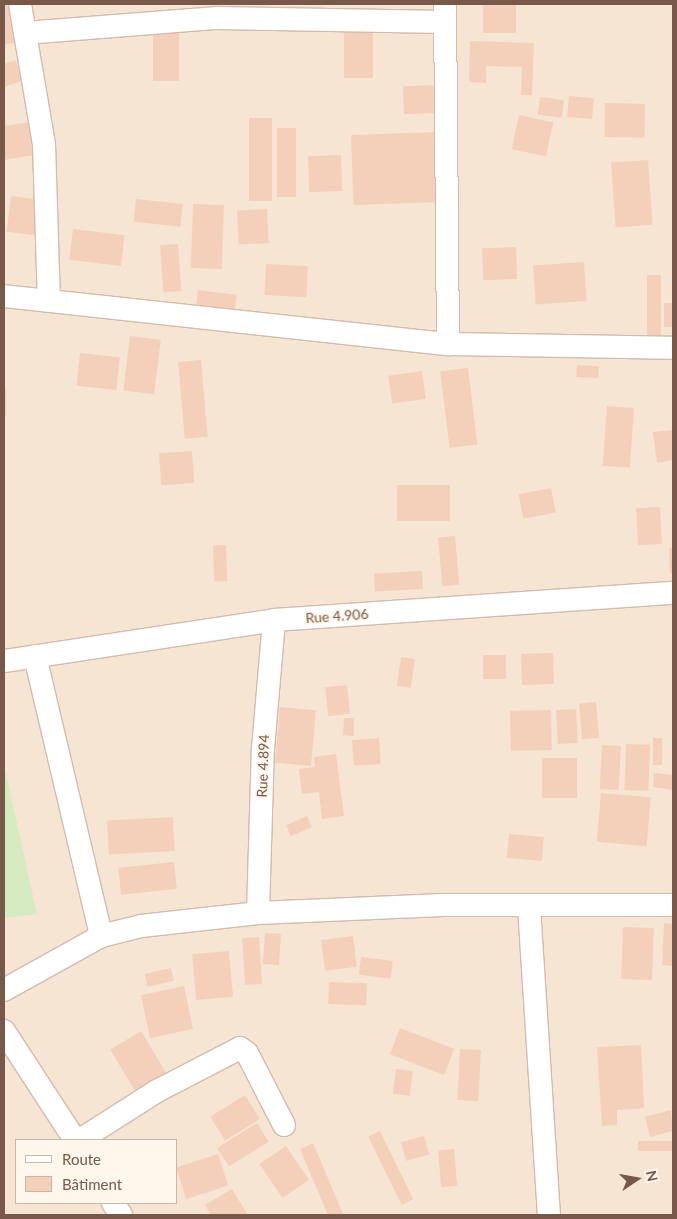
<!DOCTYPE html>
<meta charset="utf-8">
<style>
body{margin:0}
#map{position:relative;width:677px;height:1219px;overflow:hidden;background:#fdf3e5;font-family:Lato,sans-serif}
div>[style]{position:absolute}
[style*='--x']{left:calc(var(--x)*1px);top:calc(var(--y)*1px);width:calc(var(--w)*1px);rotate:calc(var(--a)*1deg)}
.residential>*{inset:0;background:#f6e5d3}
.green>*{inset:0;background:#d5ecc2}
.building>*{inset:0;background:#f4d0bb;transform-origin:0 0}
.roads{filter:drop-shadow(1px 0 #d2bcad) drop-shadow(-1px 0 #d2bcad) drop-shadow(0 1px #d2bcad) drop-shadow(0 -1px #d2bcad)}
.minor>*{height:22px;margin:-11px;padding:0 11px;transform-origin:11px;border-radius:11px;background:#fff}
span{translate:-50% -50%;white-space:nowrap;text-align:center;line-height:1.15;-webkit-text-stroke:4px #fff7ec;paint-order:stroke}
.street-label{font-size:14px;color:#785848}
.frame{position:absolute;inset:0;border:5px solid #785848;pointer-events:none}
.legend{position:absolute;left:15px;top:1139px;width:162px;height:65px;box-sizing:border-box;background:#fff7ec;border:1px solid #c9b7aa;margin:0;padding:6px 9px;list-style:none;font-size:15px;color:#785848}
.legend li{display:flex;align-items:center;gap:10px;height:25px}
.legend b{width:25px;border:1px solid #c9b7aa}
.north{position:absolute;left:612px;top:1154px;width:50px;height:50px;-webkit-text-stroke:4px #fff7ec;paint-order:stroke;rotate:78deg;font-size:14px;font-weight:700;line-height:20px;text-align:center;color:#785848}
.north::after{content:'';display:block;margin:auto;width:18px;height:22px;background:#785848;clip-path:polygon(50% 0,100% 100%,50% 72%,0 100%)}
</style>
<div id="map">
<div class="residential">
<div style="clip-path:polygon(evenodd,4px 4px,673px 4px,673px 1215px,4px 1215px,4px 4px,16px 1140px,176px 1140px,176px 1203px,16px 1203px,16px 1140px)"></div>
</div>
<div class="green">
<div style="clip-path:polygon(4px 764px,37px 914px,4px 918px)"></div>
</div>
<div class="building">
<div style="clip-path:polygon(4px 4px,9px 4px,17px 42px,4px 45px)"></div>
<div style="left:483px;top:4px;width:33px;height:29px"></div>
<div style="left:344px;top:29px;width:29px;height:49px"></div>
<div style="left:153px;top:31px;width:26px;height:50px"></div>
<div style="clip-path:polygon(470px 41px,534px 43px,532px 95px,521px 95px,522px 67px,486px 66px,486px 83px,469px 82px)"></div>
<div style="clip-path:polygon(16px 60px,22px 81px,4px 87px,4px 64px)"></div>
<div style="left:437px;top:85px;width:28px;height:34px;rotate:88deg"></div>
<div style="left:569px;top:96px;width:25px;height:21px;rotate:5deg"></div>
<div style="left:540px;top:97px;width:24px;height:18px;rotate:7deg"></div>
<div style="left:605px;top:103px;width:40px;height:34px;rotate:1deg"></div>
<div style="left:519px;top:115px;width:35px;height:35px;rotate:12deg"></div>
<div style="left:249px;top:118px;width:23px;height:83px"></div>
<div style="clip-path:polygon(30px 122px,35px 155px,4px 160px,4px 126px)"></div>
<div style="left:277px;top:128px;width:19px;height:69px"></div>
<div style="left:437px;top:132px;width:70px;height:86px;rotate:88deg"></div>
<div style="left:341px;top:155px;width:36px;height:33px;rotate:88deg"></div>
<div style="left:648px;top:160px;width:65px;height:37px;rotate:86deg"></div>
<div style="left:11px;top:196px;width:31px;height:36px;rotate:7deg"></div>
<div style="left:136px;top:199px;width:47px;height:23px;rotate:6deg"></div>
<div style="left:193px;top:204px;width:31px;height:64px;rotate:2deg"></div>
<div style="left:267px;top:209px;width:34px;height:30px;rotate:87deg"></div>
<div style="left:73px;top:229px;width:52px;height:31px;rotate:7deg"></div>
<div style="left:178px;top:244px;width:47px;height:18px;rotate:86deg"></div>
<div style="left:516px;top:247px;width:32px;height:34px;rotate:88deg"></div>
<div style="left:584px;top:262px;width:39px;height:51px;rotate:86deg"></div>
<div style="left:266px;top:264px;width:42px;height:31px;rotate:3deg"></div>
<div style="left:647px;top:275px;width:14px;height:60px"></div>
<div style="left:198px;top:290px;width:39px;height:17px;rotate:7deg"></div>
<div style="left:664px;top:303px;width:9px;height:24px"></div>
<div style="left:130px;top:336px;width:31px;height:55px;rotate:7deg"></div>
<div style="left:80px;top:353px;width:40px;height:33px;rotate:6deg"></div>
<div style="left:201px;top:360px;width:77px;height:23px;rotate:85deg"></div>
<div style="left:577px;top:365px;width:22px;height:12px;rotate:3deg"></div>
<div style="left:468px;top:368px;width:77px;height:28px;rotate:83deg"></div>
<div style="left:422px;top:371px;width:28px;height:34px;rotate:82deg"></div>
<div style="left:4px;top:388px;width:2px;height:27px"></div>
<div style="left:607px;top:406px;width:27px;height:60px;rotate:4deg"></div>
<div style="clip-path:polygon(673px 430px,673px 460px,657px 463px,653px 432px)"></div>
<div style="left:192px;top:451px;width:32px;height:33px;rotate:86deg"></div>
<div style="left:450px;top:485px;width:36px;height:53px;rotate:90deg"></div>
<div style="left:551px;top:488px;width:25px;height:33px;rotate:79deg"></div>
<div style="left:660px;top:507px;width:37px;height:24px;rotate:87deg"></div>
<div style="left:455px;top:536px;width:49px;height:17px;rotate:85deg"></div>
<div style="left:226px;top:545px;width:36px;height:13px;rotate:88deg"></div>
<div style="clip-path:polygon(669px 548px,673px 548px,673px 573px,670px 573px)"></div>
<div style="left:422px;top:571px;width:18px;height:48px;rotate:87deg"></div>
<div style="left:553px;top:653px;width:31px;height:32px;rotate:88deg"></div>
<div style="left:483px;top:655px;width:23px;height:24px"></div>
<div style="left:401px;top:657px;width:14px;height:29px;rotate:8deg"></div>
<div style="left:347px;top:685px;width:29px;height:22px;rotate:84deg"></div>
<div style="left:596px;top:702px;width:36px;height:17px;rotate:85deg"></div>
<div style="left:280px;top:707px;width:36px;height:56px;rotate:5deg"></div>
<div style="left:576px;top:709px;width:34px;height:20px;rotate:87deg"></div>
<div style="left:551px;top:710px;width:40px;height:41px;rotate:89deg"></div>
<div style="clip-path:polygon(344px 718px,354px 718px,354px 736px,343px 735px)"></div>
<div style="left:379px;top:738px;width:26px;height:27px;rotate:86deg"></div>
<div style="left:653px;top:738px;width:9px;height:27px"></div>
<div style="left:626px;top:744px;width:24px;height:46px;rotate:2deg"></div>
<div style="left:602px;top:745px;width:19px;height:44px;rotate:3deg"></div>
<div style="clip-path:polygon(336px 754px,344px 816px,322px 819px,319px 792px,302px 794px,299px 769px,315px 767px,314px 757px)"></div>
<div style="left:542px;top:758px;width:35px;height:40px"></div>
<div style="clip-path:polygon(654px 773px,673px 775px,673px 790px,653px 787px)"></div>
<div style="left:601px;top:793px;width:50px;height:49px;rotate:5deg"></div>
<div style="left:307px;top:816px;width:12px;height:23px;rotate:66deg"></div>
<div style="left:173px;top:817px;width:34px;height:66px;rotate:87deg"></div>
<div style="left:509px;top:834px;width:35px;height:24px;rotate:5deg"></div>
<div style="left:174px;top:862px;width:27px;height:56px;rotate:84deg"></div>
<div style="clip-path:polygon(664px 923px,673px 924px,673px 966px,662px 965px)"></div>
<div style="left:623px;top:927px;width:31px;height:52px;rotate:2deg"></div>
<div style="left:265px;top:933px;width:16px;height:31px;rotate:4deg"></div>
<div style="left:353px;top:936px;width:31px;height:32px;rotate:83deg"></div>
<div style="left:259px;top:937px;width:47px;height:17px;rotate:86deg"></div>
<div style="left:229px;top:951px;width:46px;height:37px;rotate:85deg"></div>
<div style="left:361px;top:957px;width:32px;height:18px;rotate:7deg"></div>
<div style="left:171px;top:968px;width:13px;height:27px;rotate:77deg"></div>
<div style="left:329px;top:982px;width:38px;height:22px;rotate:2deg"></div>
<div style="left:184px;top:986px;width:44px;height:44px;rotate:78deg"></div>
<div style="left:400px;top:1028px;width:58px;height:28px;rotate:21deg"></div>
<div style="left:141px;top:1031px;width:48px;height:36px;rotate:59deg"></div>
<div style="clip-path:polygon(641px 1045px,644px 1108px,617px 1110px,617px 1125px,602px 1126px,597px 1047px)"></div>
<div style="left:460px;top:1049px;width:21px;height:51px;rotate:3deg"></div>
<div style="left:396px;top:1069px;width:17px;height:25px;rotate:7deg"></div>
<div style="left:245px;top:1095px;width:28px;height:41px;rotate:58deg"></div>
<div style="clip-path:polygon(671px 1110px,673px 1131px,650px 1137px,645px 1117px)"></div>
<div style="left:257px;top:1123px;width:22px;height:47px;rotate:58deg"></div>
<div style="left:380px;top:1131px;width:76px;height:13px;rotate:64deg"></div>
<div style="left:424px;top:1136px;width:19px;height:24px;rotate:74deg"></div>
<div style="left:673px;top:1141px;width:10px;height:35px;rotate:90deg"></div>
<div style="clip-path:polygon(313px 1143px,343px 1214px,340px 1215px,328px 1215px,300px 1149px)"></div>
<div style="left:286px;top:1146px;width:41px;height:32px;rotate:56deg"></div>
<div style="left:454px;top:1149px;width:37px;height:16px;rotate:85deg"></div>
<div style="left:218px;top:1154px;width:33px;height:44px;rotate:72deg"></div>
<div style="clip-path:polygon(232px 1189px,248px 1215px,211px 1215px,205px 1205px)"></div>
</div>
<div class="roads">
<div class="minor">
<div style="--x:20;--y:4;--w:142;--a:80.3"></div>
<div style="--x:44;--y:144;--w:157;--a:88.2"></div>
<div style="--x:445;--y:4;--w:340;--a:89.5"></div>
<div style="--x:25;--y:33;--w:193;--a:-4.5"></div>
<div style="--x:217;--y:18;--w:228;--a:1"></div>
<div style="--x:4;--y:296;--w:447;--a:6.2"></div>
<div style="--x:448;--y:344;--w:225;--a:1"></div>
<div style="--x:35;--y:656;--w:288;--a:76.7"></div>
<div style="--x:4;--y:661;--w:273;--a:-8.6"></div>
<div style="--x:274;--y:620;--w:400;--a:-3.9"></div>
<div style="--x:529;--y:907;--w:309;--a:86.3"></div>
<div style="--x:258;--y:913;--w:164;--a:-88.3"></div>
<div style="--x:263;--y:749;--w:129;--a:-85.1"></div>
<div style="--x:4;--y:990;--w:111;--a:-29.1"></div>
<div style="--x:101;--y:936;--w:41;--a:-14"></div>
<div style="--x:141;--y:926;--w:118;--a:-6.3"></div>
<div style="--x:258;--y:913;--w:185;--a:-2.5"></div>
<div style="--x:443;--y:905;--w:230;--a:0"></div>
<div style="--x:4;--y:1031;--w:130;--a:56.9"></div>
<div style="--x:80;--y:1140;--w:91;--a:-32.5"></div>
<div style="--x:157;--y:1091;--w:93;--a:-27.4"></div>
<div style="--x:240;--y:1048;--w:9;--a:36"></div>
<div style="--x:247;--y:1053;--w:81;--a:62.8"></div>
<div style="--x:113;--y:1203;--w:14;--a:56"></div>
</div>
</div>
<div class="street-label">
<span style="left:337px;top:616px;rotate:-4deg">Rue 4.906</span>
<span style="left:263px;top:766px;rotate:-88deg">Rue 4.894</span>
</div>
<div class="frame"></div>
<ul class="legend">
<li><b style="height:6px;background:#fff"></b>Route</li>
<li><b style="height:14px;background:#f4d0bb"></b>Bâtiment</li>
</ul>
<div class="north">N</div>
</div>
